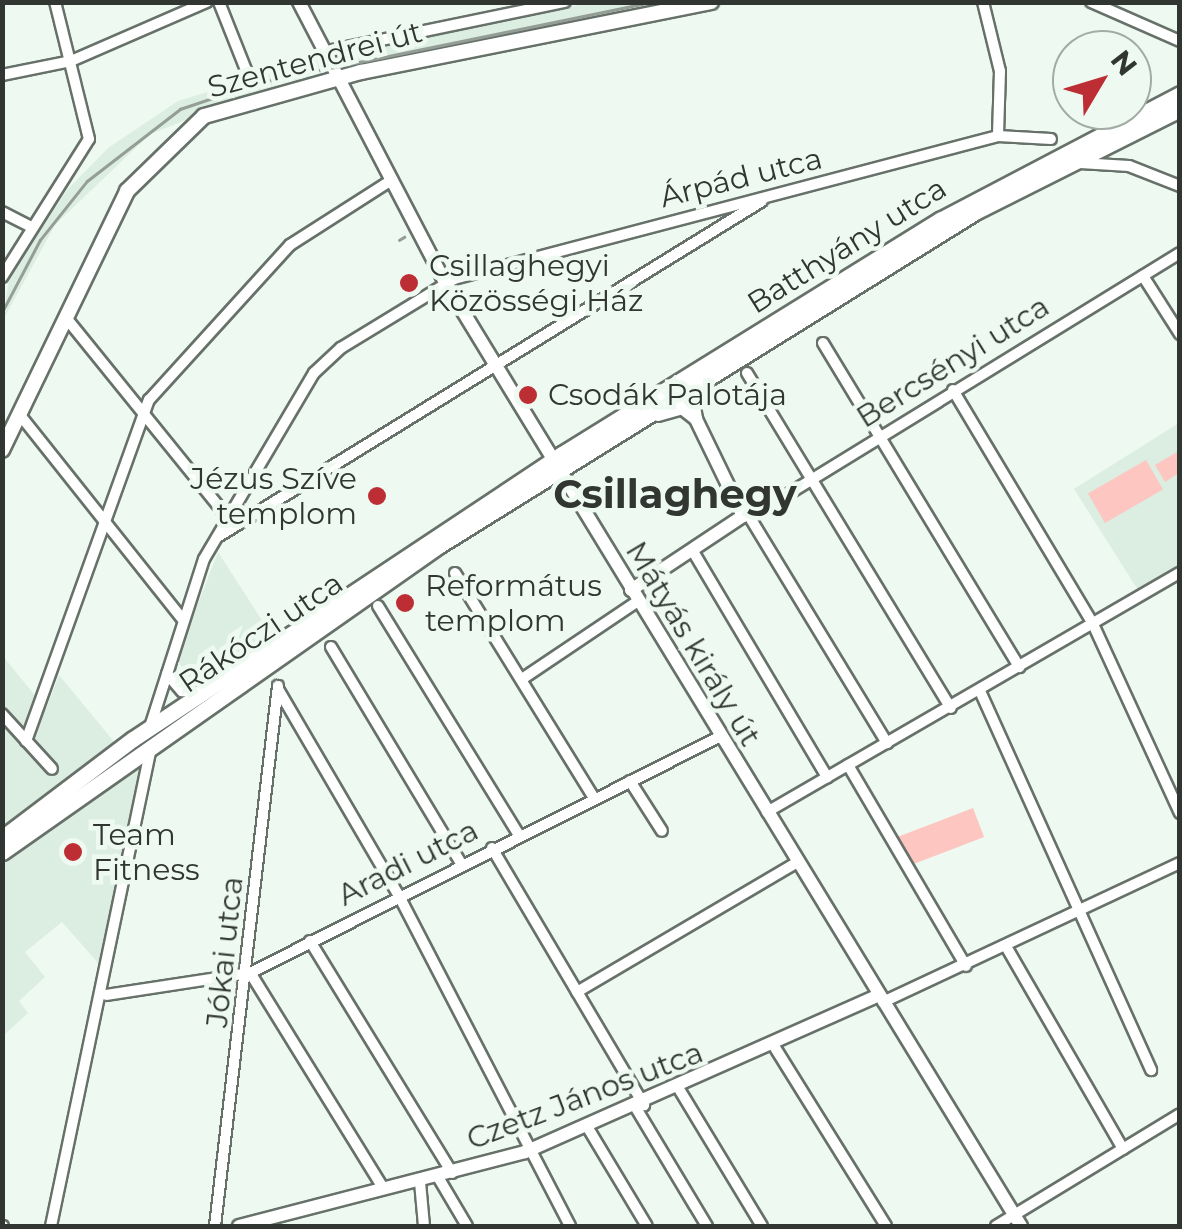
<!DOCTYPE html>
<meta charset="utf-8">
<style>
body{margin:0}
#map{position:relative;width:1182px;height:1229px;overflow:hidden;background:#eefaf1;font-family:Montserrat,sans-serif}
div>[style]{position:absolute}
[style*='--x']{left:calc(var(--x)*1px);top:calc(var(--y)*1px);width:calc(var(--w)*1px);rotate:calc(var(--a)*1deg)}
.built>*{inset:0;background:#dcede1}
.green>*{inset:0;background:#fec6c1;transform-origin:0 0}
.roads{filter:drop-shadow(2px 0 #67716a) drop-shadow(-2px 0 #67716a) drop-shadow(0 2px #67716a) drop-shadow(0 -2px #67716a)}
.minor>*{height:10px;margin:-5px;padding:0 5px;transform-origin:5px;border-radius:5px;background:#fff}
.tertiary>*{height:12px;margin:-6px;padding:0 6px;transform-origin:6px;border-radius:6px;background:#fff}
.secondary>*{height:14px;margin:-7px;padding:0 7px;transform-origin:7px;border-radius:7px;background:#fff}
.primary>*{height:15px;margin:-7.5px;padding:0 7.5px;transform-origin:7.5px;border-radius:7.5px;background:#fff}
.tram>*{height:2.5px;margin:-1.25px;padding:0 1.25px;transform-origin:1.25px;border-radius:1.25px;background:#949d96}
.dots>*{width:28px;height:28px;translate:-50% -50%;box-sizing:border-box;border:5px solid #eefaf1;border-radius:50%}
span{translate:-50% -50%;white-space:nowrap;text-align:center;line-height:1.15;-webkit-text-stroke:9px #eefaf1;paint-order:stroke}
.street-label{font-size:30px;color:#313633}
.poi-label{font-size:30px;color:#313633}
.left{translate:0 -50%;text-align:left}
.right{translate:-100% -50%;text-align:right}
.district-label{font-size:40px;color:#313633;font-weight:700}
.frame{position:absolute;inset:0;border:5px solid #313633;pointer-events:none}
.north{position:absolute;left:1052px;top:30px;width:100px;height:100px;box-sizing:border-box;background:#eefaf1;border:2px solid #a2aca5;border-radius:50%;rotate:52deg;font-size:28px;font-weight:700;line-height:40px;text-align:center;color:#313633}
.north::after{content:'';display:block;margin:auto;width:35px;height:45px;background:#bd2e34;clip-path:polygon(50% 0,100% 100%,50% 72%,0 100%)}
</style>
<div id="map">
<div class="built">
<div style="clip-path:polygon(589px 3px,669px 3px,282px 83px,150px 134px,55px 225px,3px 320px,9px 278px,67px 190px,108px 148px,178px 101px,343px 51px)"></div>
<div style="clip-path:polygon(1179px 423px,1179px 566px,1138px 590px,1074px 489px)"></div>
<div style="clip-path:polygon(218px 552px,272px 636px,193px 690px,173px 668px)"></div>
<div style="clip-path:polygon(2px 655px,46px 709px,59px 675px,139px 772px,104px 958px,98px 963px,62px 922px,25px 952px,45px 977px,19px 1001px,28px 1013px,3px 1036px)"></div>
</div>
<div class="green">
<div style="clip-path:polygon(1179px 451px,1179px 473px,1165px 482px,1155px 465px)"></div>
<div style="left:1146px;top:460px;width:34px;height:67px;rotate:60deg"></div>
<div style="left:973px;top:808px;width:31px;height:81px;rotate:69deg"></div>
</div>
<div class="roads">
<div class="minor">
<div style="--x:219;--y:2;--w:79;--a:68.3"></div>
<div style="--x:983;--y:2;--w:71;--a:76.2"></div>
<div style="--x:1000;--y:71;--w:65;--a:91.8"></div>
<div style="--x:1091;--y:2;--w:97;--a:23.7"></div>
<div style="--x:323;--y:52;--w:247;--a:-11.7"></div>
<div style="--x:2;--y:75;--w:70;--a:-11.5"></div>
<div style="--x:71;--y:61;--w:148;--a:-23.5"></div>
<div style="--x:1080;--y:163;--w:49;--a:3.5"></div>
<div style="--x:1129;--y:166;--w:55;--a:21.4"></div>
<div style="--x:2;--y:212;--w:30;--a:27"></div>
<div style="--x:1143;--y:276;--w:69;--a:57.5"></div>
<div style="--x:2;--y:277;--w:163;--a:-57.8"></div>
<div style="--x:89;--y:139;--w:141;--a:-103.9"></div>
<div style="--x:67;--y:319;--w:259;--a:51"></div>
<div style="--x:823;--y:343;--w:379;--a:58.8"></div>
<div style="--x:747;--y:373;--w:392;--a:58.7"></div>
<div style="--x:953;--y:390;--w:273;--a:59.1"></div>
<div style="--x:1093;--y:624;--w:208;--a:65.3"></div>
<div style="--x:20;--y:415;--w:260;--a:51.5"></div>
<div style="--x:754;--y:515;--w:500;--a:-31.59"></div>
<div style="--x:749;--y:516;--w:266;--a:58.7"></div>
<div style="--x:219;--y:536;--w:638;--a:-31.67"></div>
<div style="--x:694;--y:553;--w:261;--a:59.3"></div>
<div style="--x:455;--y:573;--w:264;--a:58.3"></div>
<div style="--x:378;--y:606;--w:269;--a:58.4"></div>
<div style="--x:331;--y:647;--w:252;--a:59"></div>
<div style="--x:167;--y:674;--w:23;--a:49"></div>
<div style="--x:182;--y:691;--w:19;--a:3"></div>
<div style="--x:522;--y:679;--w:140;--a:-33.9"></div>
<div style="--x:278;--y:689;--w:238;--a:59.7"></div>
<div style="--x:398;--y:894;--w:374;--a:62.6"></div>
<div style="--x:980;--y:691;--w:416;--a:65.7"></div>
<div style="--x:2;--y:714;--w:74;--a:47.7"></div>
<div style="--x:150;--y:727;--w:176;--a:-72.2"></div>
<div style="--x:204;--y:559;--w:216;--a:-59.4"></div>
<div style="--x:314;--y:373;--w:37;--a:-43"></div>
<div style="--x:341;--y:348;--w:132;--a:-31.4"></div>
<div style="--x:454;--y:279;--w:562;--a:-14.73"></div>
<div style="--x:998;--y:136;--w:53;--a:3.2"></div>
<div style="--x:26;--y:741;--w:363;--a:-70.2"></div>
<div style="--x:149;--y:400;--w:210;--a:-47.7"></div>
<div style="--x:290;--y:245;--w:119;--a:-32.6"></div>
<div style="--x:848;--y:765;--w:233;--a:59.6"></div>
<div style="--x:630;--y:781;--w:59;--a:57.4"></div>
<div style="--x:767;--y:812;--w:477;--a:-30.1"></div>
<div style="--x:492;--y:848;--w:299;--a:59.4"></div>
<div style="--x:310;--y:941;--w:272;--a:58.5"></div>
<div style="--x:1007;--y:948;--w:232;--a:60"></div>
<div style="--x:251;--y:974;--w:251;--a:58.3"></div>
<div style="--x:577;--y:992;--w:256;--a:-30.5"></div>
<div style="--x:106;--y:995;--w:146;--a:-8.7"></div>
<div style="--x:250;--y:973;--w:527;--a:-26.71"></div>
<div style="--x:883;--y:1002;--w:328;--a:-25.1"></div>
<div style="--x:774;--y:1046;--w:212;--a:58.1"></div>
<div style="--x:679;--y:1089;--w:160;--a:58.8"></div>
<div style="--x:636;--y:1108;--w:138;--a:59"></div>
<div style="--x:588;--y:1128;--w:114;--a:59"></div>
<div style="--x:438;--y:1177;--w:57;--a:59.4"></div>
<div style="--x:420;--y:1182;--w:44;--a:84.8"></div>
<div style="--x:2;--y:1226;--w:1;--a:0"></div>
<div style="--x:51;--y:1226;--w:490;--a:-78.2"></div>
<div style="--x:215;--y:1226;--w:544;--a:-83.35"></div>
<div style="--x:996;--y:1226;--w:215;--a:-31.3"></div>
</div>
<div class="tertiary">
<div style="--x:299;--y:2;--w:316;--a:62.5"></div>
<div style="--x:445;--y:282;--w:1106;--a:58.61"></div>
<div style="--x:658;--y:415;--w:25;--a:-16"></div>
<div style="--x:682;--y:408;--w:18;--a:38"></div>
<div style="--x:631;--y:590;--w:134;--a:-33.5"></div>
<div style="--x:743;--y:516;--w:108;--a:-115.9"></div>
<div style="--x:696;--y:419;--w:19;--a:-99"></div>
<div style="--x:693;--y:400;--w:21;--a:-59"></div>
<div style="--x:239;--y:1226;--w:295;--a:-14.5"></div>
<div style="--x:525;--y:1152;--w:387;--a:-23.9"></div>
</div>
<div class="secondary">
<div style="--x:2;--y:450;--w:288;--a:-64.2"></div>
<div style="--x:127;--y:191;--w:107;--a:-44.2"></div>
<div style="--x:204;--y:116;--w:163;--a:-15.7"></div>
<div style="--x:361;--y:72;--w:357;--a:-11.3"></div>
</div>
<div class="primary">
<div style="--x:2;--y:838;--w:164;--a:-37.1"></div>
<div style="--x:133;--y:739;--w:515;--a:-33.6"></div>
<div style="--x:562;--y:454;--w:445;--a:-31.8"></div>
<div style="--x:940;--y:220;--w:271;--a:-27.7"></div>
<div style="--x:2;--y:852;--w:533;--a:-35.06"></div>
<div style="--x:438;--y:546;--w:632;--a:-31.88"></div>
<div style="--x:975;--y:212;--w:229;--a:-26.7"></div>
</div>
</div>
<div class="tram">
<div style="--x:399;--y:240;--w:6;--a:-31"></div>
<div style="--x:2;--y:312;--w:81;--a:-62.2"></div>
<div style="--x:40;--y:240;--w:75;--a:-51.5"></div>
<div style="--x:87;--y:181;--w:118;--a:-37.7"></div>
<div style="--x:180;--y:109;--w:81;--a:-18.7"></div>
<div style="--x:257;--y:83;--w:401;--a:-11.6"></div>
</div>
<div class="dots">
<div style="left:409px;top:283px;background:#bd2e34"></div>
<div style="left:528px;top:395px;background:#bd2e34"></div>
<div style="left:377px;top:496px;background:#bd2e34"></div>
<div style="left:405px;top:603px;background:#bd2e34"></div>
<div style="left:73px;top:852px;background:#bd2e34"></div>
</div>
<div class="street-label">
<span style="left:315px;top:60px;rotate:-15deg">Szentendrei út</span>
<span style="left:741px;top:178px;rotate:-14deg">Árpád utca</span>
<span style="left:847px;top:246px;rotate:-32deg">Batthyány utca</span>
<span style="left:953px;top:362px;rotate:-32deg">Bercsényi utca</span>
<span style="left:261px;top:633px;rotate:-34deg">Rákóczi utca</span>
<span style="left:693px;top:644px;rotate:59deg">Mátyás király út</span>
<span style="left:408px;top:863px;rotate:-27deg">Aradi utca</span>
<span style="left:225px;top:952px;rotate:-84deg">Jókai utca</span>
<span style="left:585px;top:1096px;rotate:-21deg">Czetz János utca</span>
</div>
<div class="poi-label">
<span class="left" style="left:429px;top:283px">Csillaghegyi<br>Közösségi Ház</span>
<span class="left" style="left:548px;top:395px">Csodák Palotája</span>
<span class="right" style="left:357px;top:496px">Jézus Szíve<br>templom</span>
<span class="left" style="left:425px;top:603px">Református<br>templom</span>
<span class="left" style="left:93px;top:852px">Team<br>Fitness</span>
</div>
<div class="district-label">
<span style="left:675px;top:494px">Csillaghegy</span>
</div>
<div class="frame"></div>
<div class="north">N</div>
</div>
